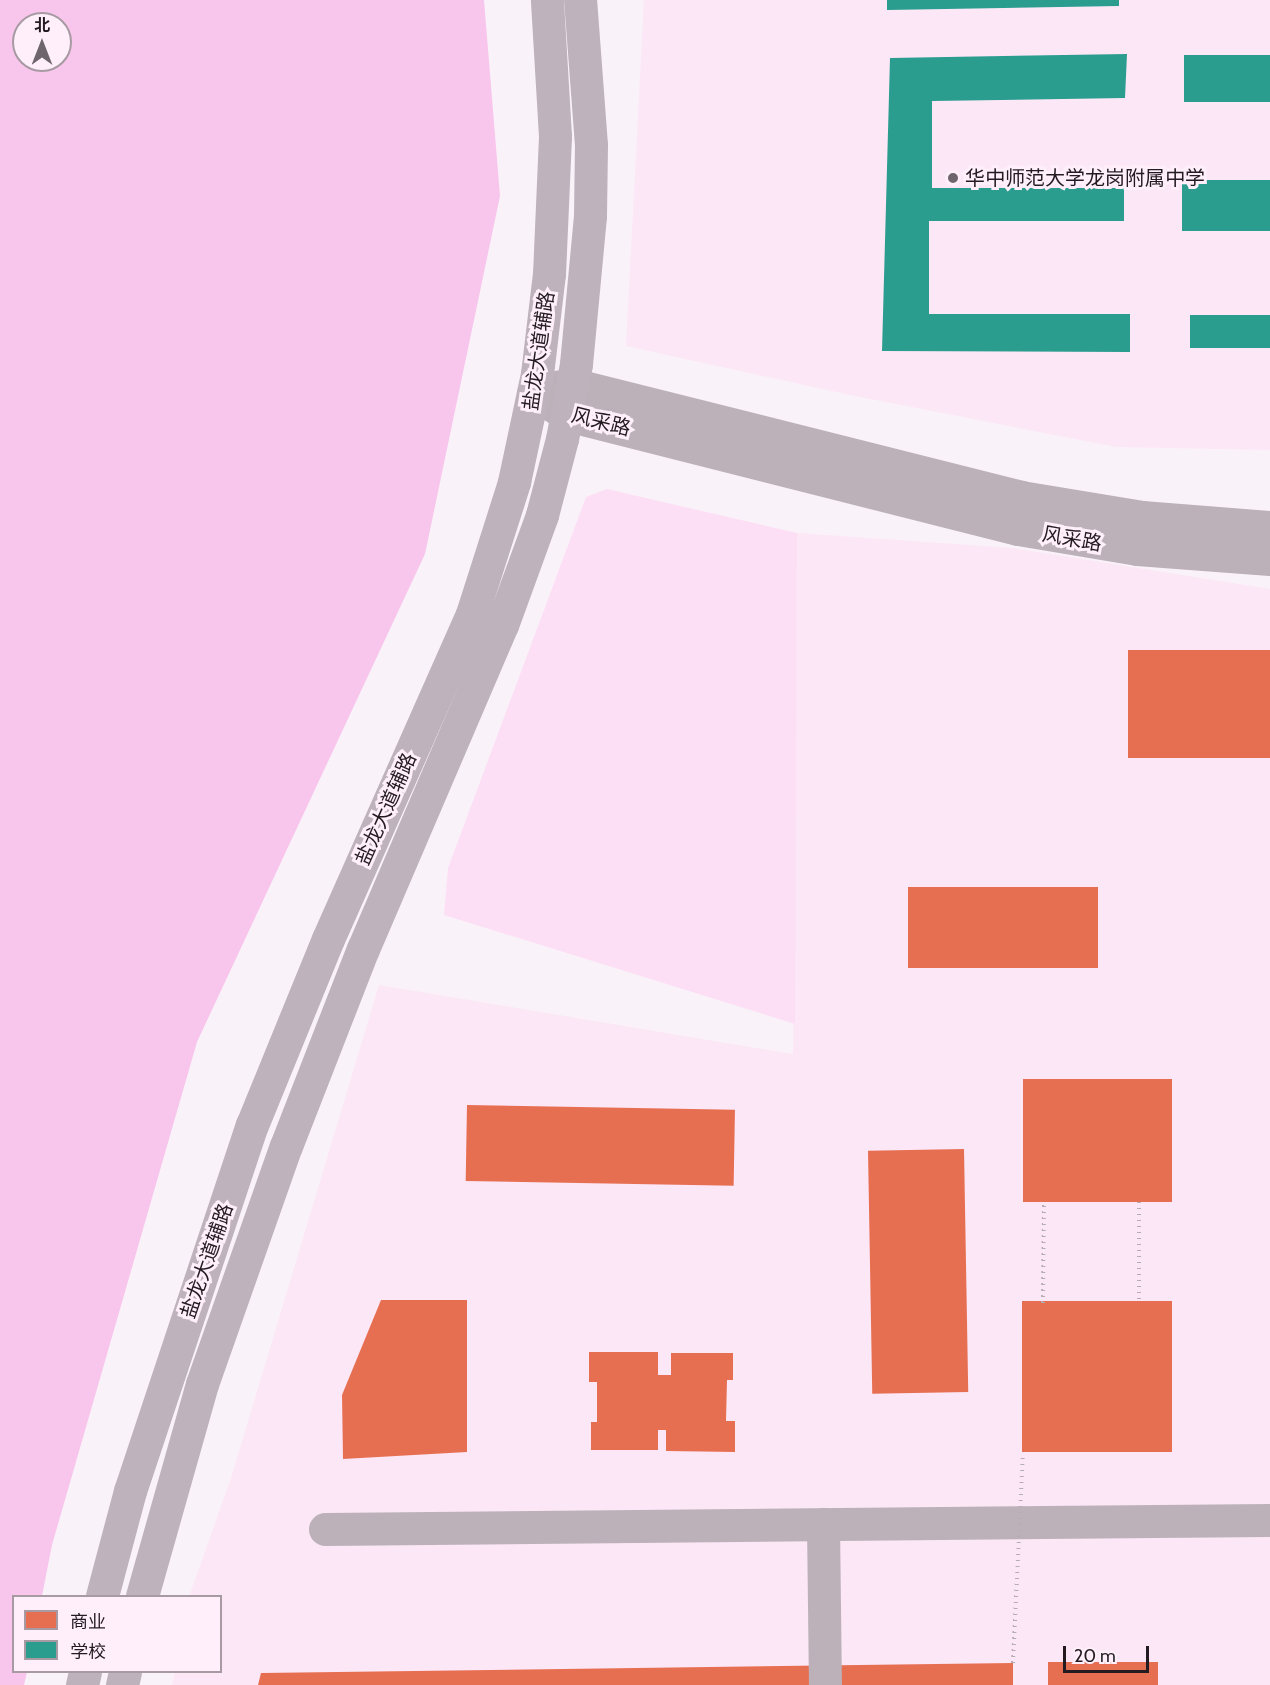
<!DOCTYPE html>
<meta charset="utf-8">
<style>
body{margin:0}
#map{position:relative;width:1270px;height:1685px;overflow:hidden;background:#faf2f9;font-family:Cabin,"Noto Sans SC",sans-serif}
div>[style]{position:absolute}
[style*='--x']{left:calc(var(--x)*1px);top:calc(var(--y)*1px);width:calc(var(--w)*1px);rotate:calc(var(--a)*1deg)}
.built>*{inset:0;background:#fce7f7}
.green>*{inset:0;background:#fcdff5}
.forest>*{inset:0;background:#f8c6ec}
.shops>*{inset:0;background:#e76f51;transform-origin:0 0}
.schools>*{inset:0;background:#2a9d8f;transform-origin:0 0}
.path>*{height:4px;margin-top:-2px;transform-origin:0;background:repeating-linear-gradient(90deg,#b6adb4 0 1.5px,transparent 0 6px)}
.minor>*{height:33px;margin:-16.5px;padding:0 16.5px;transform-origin:16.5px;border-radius:16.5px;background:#bcb1b9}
.major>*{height:33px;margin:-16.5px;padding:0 16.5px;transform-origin:16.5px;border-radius:16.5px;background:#beb2bd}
.path-bridge>*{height:4px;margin-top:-2px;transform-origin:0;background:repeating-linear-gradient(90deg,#b6adb4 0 1.5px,transparent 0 6px)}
.dots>*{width:16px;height:16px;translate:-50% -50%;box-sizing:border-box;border:3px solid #feeffa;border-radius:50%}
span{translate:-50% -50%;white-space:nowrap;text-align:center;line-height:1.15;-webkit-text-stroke:6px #feeffa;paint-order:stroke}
.poi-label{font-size:20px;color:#241b21}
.left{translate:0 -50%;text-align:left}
.street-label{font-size:20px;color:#241b21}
.legend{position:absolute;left:12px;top:1595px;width:210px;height:78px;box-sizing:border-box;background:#feeffa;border:2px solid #a79aa3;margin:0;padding:8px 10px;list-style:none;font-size:18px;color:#241b21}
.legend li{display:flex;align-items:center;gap:12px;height:30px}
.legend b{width:30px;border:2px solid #a79aa3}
.north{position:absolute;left:12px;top:12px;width:60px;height:60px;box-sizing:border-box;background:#feeffa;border:2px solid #a79aa3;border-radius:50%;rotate:0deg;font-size:16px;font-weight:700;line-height:24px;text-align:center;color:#241b21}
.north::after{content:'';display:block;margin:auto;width:21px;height:27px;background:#6f666d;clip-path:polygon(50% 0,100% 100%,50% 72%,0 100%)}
.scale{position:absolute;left:1063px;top:1646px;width:86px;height:27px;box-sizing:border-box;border:3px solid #241b21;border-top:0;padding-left:8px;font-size:18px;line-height:21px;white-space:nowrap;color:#241b21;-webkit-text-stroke:4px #feeffa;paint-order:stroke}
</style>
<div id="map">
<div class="built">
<div style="clip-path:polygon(644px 0,1270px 0,1270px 450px,1116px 447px,850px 395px,626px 346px)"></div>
<div style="clip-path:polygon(797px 533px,1013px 548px,1270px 589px,1270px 1685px,172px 1685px,175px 1672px,220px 1672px,220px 1596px,190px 1596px,191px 1591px,231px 1478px,379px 985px,793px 1054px)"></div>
</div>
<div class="green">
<div style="clip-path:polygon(607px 489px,797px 533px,795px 1024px,444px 915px,448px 868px,586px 497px)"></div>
</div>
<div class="forest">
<div style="clip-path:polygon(evenodd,0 0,484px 0,500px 196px,425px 554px,197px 1042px,52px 1545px,42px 1596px,14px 1596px,14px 1672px,27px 1672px,24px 1685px,0 1685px,0 0,24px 24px,60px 24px,60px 60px,24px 60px,24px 24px)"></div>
</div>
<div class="shops">
<div style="left:1270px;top:650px;width:108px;height:142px;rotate:90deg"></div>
<div style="left:908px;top:887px;width:190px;height:81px"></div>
<div style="left:1172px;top:1079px;width:123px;height:149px;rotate:90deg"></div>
<div style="left:467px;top:1105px;width:268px;height:76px;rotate:1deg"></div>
<div style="left:964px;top:1149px;width:243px;height:96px;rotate:89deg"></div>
<div style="clip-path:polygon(381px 1300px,467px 1300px,467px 1452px,343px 1459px,342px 1395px)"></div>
<div style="left:1172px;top:1301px;width:151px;height:150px;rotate:90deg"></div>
<div style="clip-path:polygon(589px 1352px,658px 1352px,658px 1375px,671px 1375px,671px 1353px,733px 1353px,733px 1380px,727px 1380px,726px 1421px,735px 1421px,735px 1452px,666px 1451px,666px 1430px,658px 1430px,658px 1450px,591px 1450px,591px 1422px,597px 1422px,597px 1382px,589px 1382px)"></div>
<div style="left:1048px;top:1662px;width:110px;height:23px"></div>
<div style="clip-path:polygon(1013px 1663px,1013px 1685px,258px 1685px,261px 1673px)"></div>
</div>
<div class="schools">
<div style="clip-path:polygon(887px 0,1119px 0,1119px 6px,887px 10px)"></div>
<div style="clip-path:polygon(1127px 54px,1125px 98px,932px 101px,932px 188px,1124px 188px,1124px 221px,929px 221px,929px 314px,1130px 314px,1130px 352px,882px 351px,890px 58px)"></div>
<div style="left:1270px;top:55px;width:47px;height:86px;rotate:90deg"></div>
<div style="left:1270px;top:180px;width:51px;height:88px;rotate:90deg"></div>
<div style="left:1270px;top:315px;width:33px;height:80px;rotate:90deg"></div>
</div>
<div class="path">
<div style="--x:1139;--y:1202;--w:100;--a:90"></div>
<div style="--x:1043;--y:1303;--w:100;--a:-89.4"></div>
</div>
<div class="minor">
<div style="--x:544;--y:389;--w:28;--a:-10"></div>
<div style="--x:572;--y:384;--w:463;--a:14.1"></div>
<div style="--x:1021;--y:497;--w:123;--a:9.4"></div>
<div style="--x:1142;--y:517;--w:128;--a:4.5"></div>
<div style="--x:533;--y:393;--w:40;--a:32.9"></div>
<div style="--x:567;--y:415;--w:465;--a:14.2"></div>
<div style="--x:1018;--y:529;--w:121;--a:9.5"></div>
<div style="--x:1137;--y:549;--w:133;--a:4.3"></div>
<div style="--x:823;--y:1524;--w:161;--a:89.3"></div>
<div style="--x:325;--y:1529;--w:945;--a:-0.55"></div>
</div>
<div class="major">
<div style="--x:102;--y:1596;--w:109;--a:-75.1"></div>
<div style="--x:130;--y:1491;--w:386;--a:-71.6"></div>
<div style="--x:252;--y:1125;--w:201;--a:-67.8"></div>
<div style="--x:328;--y:939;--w:355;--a:-66.1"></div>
<div style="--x:472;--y:614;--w:139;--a:-72.3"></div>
<div style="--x:514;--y:482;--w:110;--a:-78"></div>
<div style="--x:537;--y:374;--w:101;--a:-83.2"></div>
<div style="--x:549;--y:274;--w:138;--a:-87.5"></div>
<div style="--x:555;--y:136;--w:136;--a:-93.4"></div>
<div style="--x:142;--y:1596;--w:220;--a:-74.2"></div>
<div style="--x:202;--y:1384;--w:252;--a:-70.6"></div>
<div style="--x:286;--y:1146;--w:212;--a:-68.7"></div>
<div style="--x:363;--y:949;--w:353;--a:-66.8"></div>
<div style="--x:502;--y:625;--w:117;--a:-70"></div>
<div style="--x:542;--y:515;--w:79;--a:-75.3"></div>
<div style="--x:562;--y:439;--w:76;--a:-79.4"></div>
<div style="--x:576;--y:364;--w:149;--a:-84.6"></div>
<div style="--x:590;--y:216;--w:71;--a:-89.2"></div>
<div style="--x:591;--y:145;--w:145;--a:-94.3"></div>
<div style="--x:82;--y:1685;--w:13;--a:-77"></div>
<div style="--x:122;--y:1685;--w:13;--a:-77"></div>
</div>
<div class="path-bridge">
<div style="--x:1013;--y:1663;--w:209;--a:-87.3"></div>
</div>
<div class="dots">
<div style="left:953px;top:178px;background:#6f666d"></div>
</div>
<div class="poi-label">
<span class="left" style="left:965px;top:178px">华中师范大学龙岗附属中学</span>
</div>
<div class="street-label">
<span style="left:539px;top:351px;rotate:-82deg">盐龙大道辅路</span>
<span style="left:601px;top:422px;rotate:14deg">风采路</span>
<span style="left:1072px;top:539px;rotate:10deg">风采路</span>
<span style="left:386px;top:809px;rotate:-66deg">盐龙大道辅路</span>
<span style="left:207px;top:1261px;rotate:-71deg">盐龙大道辅路</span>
</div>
<ul class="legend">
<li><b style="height:16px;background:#e76f51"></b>商业</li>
<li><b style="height:16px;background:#2a9d8f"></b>学校</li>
</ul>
<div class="north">北</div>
<div class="scale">20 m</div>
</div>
